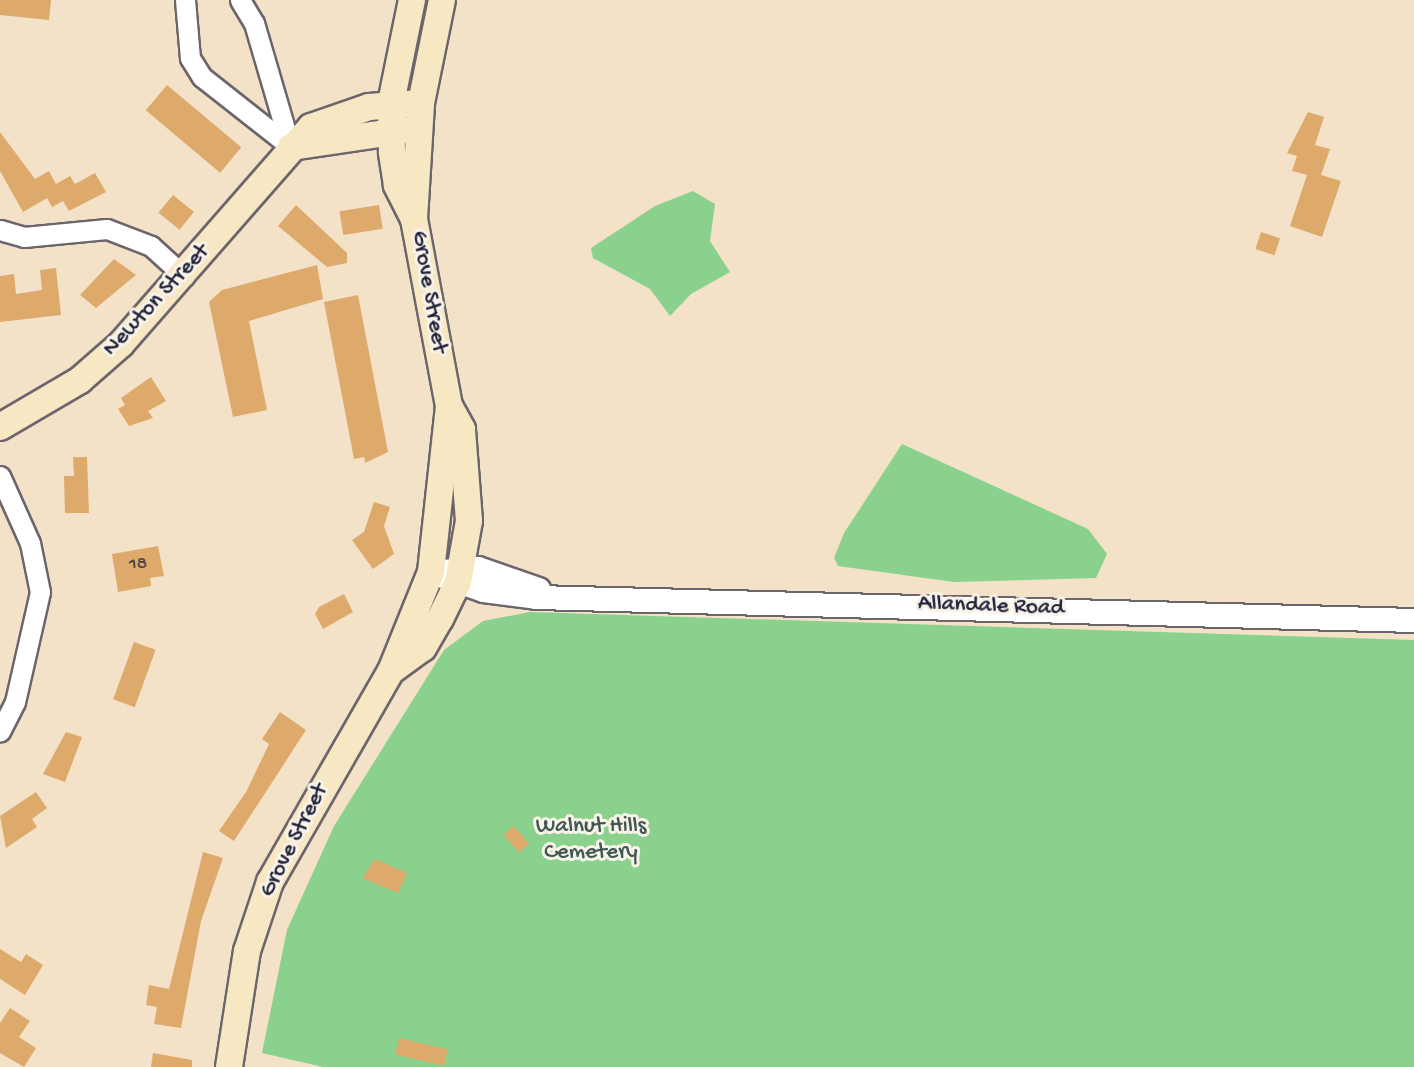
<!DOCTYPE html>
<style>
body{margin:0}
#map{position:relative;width:1414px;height:1067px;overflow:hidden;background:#f4e2c8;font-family:"Gochi Hand",sans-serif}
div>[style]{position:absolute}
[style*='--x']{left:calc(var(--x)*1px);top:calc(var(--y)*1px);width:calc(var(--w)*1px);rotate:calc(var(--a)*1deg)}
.green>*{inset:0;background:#89d18c}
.building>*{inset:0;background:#ddaa6c;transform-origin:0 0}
.roads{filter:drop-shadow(2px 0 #6c656c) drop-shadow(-2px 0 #6c656c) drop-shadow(0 2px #6c656c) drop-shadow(0 -2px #6c656c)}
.minor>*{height:19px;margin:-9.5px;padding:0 9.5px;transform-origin:9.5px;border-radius:9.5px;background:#fff}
.tertiary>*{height:23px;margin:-11.5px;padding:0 11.5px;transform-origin:11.5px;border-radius:11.5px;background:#fff}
.secondary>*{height:26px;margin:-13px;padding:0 13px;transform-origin:13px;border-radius:13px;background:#f8e7c3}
span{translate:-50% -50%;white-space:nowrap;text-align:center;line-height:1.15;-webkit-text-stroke:6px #f7f3e8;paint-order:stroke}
.number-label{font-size:19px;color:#514447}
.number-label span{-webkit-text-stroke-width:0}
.street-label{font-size:23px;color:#22223b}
.park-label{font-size:23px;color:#415753}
</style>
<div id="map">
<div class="green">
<div style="clip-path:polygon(693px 191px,715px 204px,710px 241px,730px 272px,691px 294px,670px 316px,650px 289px,593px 258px,591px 248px,655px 206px)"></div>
<div style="clip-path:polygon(902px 444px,1088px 529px,1107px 554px,1096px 578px,954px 582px,838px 566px,834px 558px,844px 533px)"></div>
<div style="clip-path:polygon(530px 612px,1414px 640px,1414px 1067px,323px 1067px,262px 1053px,287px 930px,334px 826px,444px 650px,483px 621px)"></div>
</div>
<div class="building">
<div style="clip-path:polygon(0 0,51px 0,49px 20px,0 15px)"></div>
<div style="left:167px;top:85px;width:97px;height:33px;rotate:40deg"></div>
<div style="clip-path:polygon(1308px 112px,1324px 117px,1315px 145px,1330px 149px,1321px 175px,1341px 181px,1322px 237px,1290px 226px,1307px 175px,1292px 171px,1297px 156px,1287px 153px)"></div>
<div style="clip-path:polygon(0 132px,35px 179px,49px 171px,56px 184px,70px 176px,75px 184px,95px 173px,106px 192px,69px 211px,63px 201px,52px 207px,47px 198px,23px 212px,0 171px)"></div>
<div style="left:173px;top:195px;width:27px;height:23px;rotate:39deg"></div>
<div style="clip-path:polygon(296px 205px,347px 253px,347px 263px,327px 267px,278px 226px)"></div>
<div style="left:379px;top:205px;width:24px;height:40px;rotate:81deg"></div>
<div style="left:1261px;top:232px;width:20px;height:18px;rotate:18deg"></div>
<div style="clip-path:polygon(114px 259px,136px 275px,96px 308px,80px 295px)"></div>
<div style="clip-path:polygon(317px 265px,323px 299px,249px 321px,267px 410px,233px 417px,209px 302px,222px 290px)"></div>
<div style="clip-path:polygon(56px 268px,61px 315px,0 322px,0 276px,14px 274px,16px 294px,42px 290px,40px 270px)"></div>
<div style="clip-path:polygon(358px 295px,388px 452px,365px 463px,364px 457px,354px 459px,324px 302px)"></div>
<div style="clip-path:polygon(151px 377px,166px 401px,148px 411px,153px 418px,129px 426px,118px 409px,125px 405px,121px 398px)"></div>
<div style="clip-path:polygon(73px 457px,87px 457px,89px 513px,65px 513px,64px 476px,74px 476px)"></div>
<div style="clip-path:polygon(374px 502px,390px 507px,384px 526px,394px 554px,373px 569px,352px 540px,364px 532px)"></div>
<div style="clip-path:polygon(158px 546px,164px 576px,150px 578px,151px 586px,118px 592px,112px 554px)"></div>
<div style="clip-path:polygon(344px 594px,353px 612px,323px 629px,315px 614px,319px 607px)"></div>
<div style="left:134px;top:642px;width:23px;height:61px;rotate:20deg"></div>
<div style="clip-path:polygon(280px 712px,306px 730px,234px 841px,219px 831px,246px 792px,269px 744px,262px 739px)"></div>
<div style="clip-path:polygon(66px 732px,82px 737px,65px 782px,43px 774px)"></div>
<div style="clip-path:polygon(36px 792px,47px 808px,32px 819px,37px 827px,6px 848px,0 816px)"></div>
<div style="left:513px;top:826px;width:24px;height:13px;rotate:48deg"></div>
<div style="clip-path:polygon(203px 852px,223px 858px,201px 921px,181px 1028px,154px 1024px,157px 1007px,146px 1005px,149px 985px,169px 989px)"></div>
<div style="clip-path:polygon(375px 859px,407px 873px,398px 893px,362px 878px)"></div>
<div style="clip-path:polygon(0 949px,21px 962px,26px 954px,43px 965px,25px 995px,0 979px)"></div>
<div style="clip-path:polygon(10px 1008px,30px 1021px,19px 1037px,36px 1048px,24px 1067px,0 1053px,0 1023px)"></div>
<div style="left:399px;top:1038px;width:50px;height:17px;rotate:13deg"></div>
<div style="clip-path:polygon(153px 1053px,192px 1060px,192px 1067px,151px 1067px)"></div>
</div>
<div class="roads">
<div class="minor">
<div style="--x:185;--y:0;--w:58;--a:85.1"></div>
<div style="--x:190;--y:58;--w:22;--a:58"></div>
<div style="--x:202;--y:77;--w:113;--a:38.2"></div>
<div style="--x:240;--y:0;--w:27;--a:59"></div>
<div style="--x:254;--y:23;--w:125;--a:73.7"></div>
<div style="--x:0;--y:230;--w:25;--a:16"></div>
<div style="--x:24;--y:237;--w:83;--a:-5.5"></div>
<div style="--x:107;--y:229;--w:47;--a:21.1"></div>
<div style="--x:151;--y:246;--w:45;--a:42.3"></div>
<div style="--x:0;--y:476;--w:73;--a:65.9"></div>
<div style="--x:30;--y:543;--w:50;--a:78.5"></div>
<div style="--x:40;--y:592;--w:113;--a:102.8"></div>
<div style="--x:15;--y:702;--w:33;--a:117"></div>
</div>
<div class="tertiary">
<div style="--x:443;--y:571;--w:35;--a:-5"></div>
<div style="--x:478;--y:568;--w:64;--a:19.3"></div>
<div style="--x:431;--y:572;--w:55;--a:19.1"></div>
<div style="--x:483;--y:590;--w:53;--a:7.5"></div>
<div style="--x:536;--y:597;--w:878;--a:1.5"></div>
</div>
<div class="secondary">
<div style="--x:291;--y:147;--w:116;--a:-8.4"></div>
<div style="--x:414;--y:219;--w:116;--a:-86.5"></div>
<div style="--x:421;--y:103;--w:105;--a:-78.5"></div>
<div style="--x:0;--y:427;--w:93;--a:-30.4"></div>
<div style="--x:80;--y:380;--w:55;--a:-41.3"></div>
<div style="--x:121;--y:344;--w:288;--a:-48.8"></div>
<div style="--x:311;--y:127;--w:61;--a:-19"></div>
<div style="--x:369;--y:107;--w:52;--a:-4.4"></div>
<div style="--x:391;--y:671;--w:39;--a:-36"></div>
<div style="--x:423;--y:648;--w:34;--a:-60"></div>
<div style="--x:440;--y:619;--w:41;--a:-64.1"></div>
<div style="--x:458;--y:582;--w:62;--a:-79.8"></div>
<div style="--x:469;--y:521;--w:92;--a:-94.4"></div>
<div style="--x:462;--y:429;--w:26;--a:-119"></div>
<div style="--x:449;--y:406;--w:190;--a:-100.6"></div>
<div style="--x:414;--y:219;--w:38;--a:-117"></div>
<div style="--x:397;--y:185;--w:33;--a:-99"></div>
<div style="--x:392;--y:152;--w:49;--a:-91.2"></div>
<div style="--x:391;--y:103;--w:105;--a:-78.5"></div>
<div style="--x:229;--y:1067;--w:117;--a:-81.2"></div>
<div style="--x:247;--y:951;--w:73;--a:-71.6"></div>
<div style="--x:270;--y:882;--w:243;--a:-60.2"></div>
<div style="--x:391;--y:671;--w:107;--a:-68"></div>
<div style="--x:431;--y:572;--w:167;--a:-83.8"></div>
</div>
</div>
<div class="number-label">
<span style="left:138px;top:565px">18</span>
</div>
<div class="street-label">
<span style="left:428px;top:292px;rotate:80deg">Grove Street</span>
<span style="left:157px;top:301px;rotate:-47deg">Newton Street</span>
<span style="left:991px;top:607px;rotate:2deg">Allandale Road</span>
<span style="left:295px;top:841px;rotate:-63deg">Grove Street</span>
</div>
<div class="park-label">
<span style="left:591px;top:840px">Walnut Hills<br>Cemetery</span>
</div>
</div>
